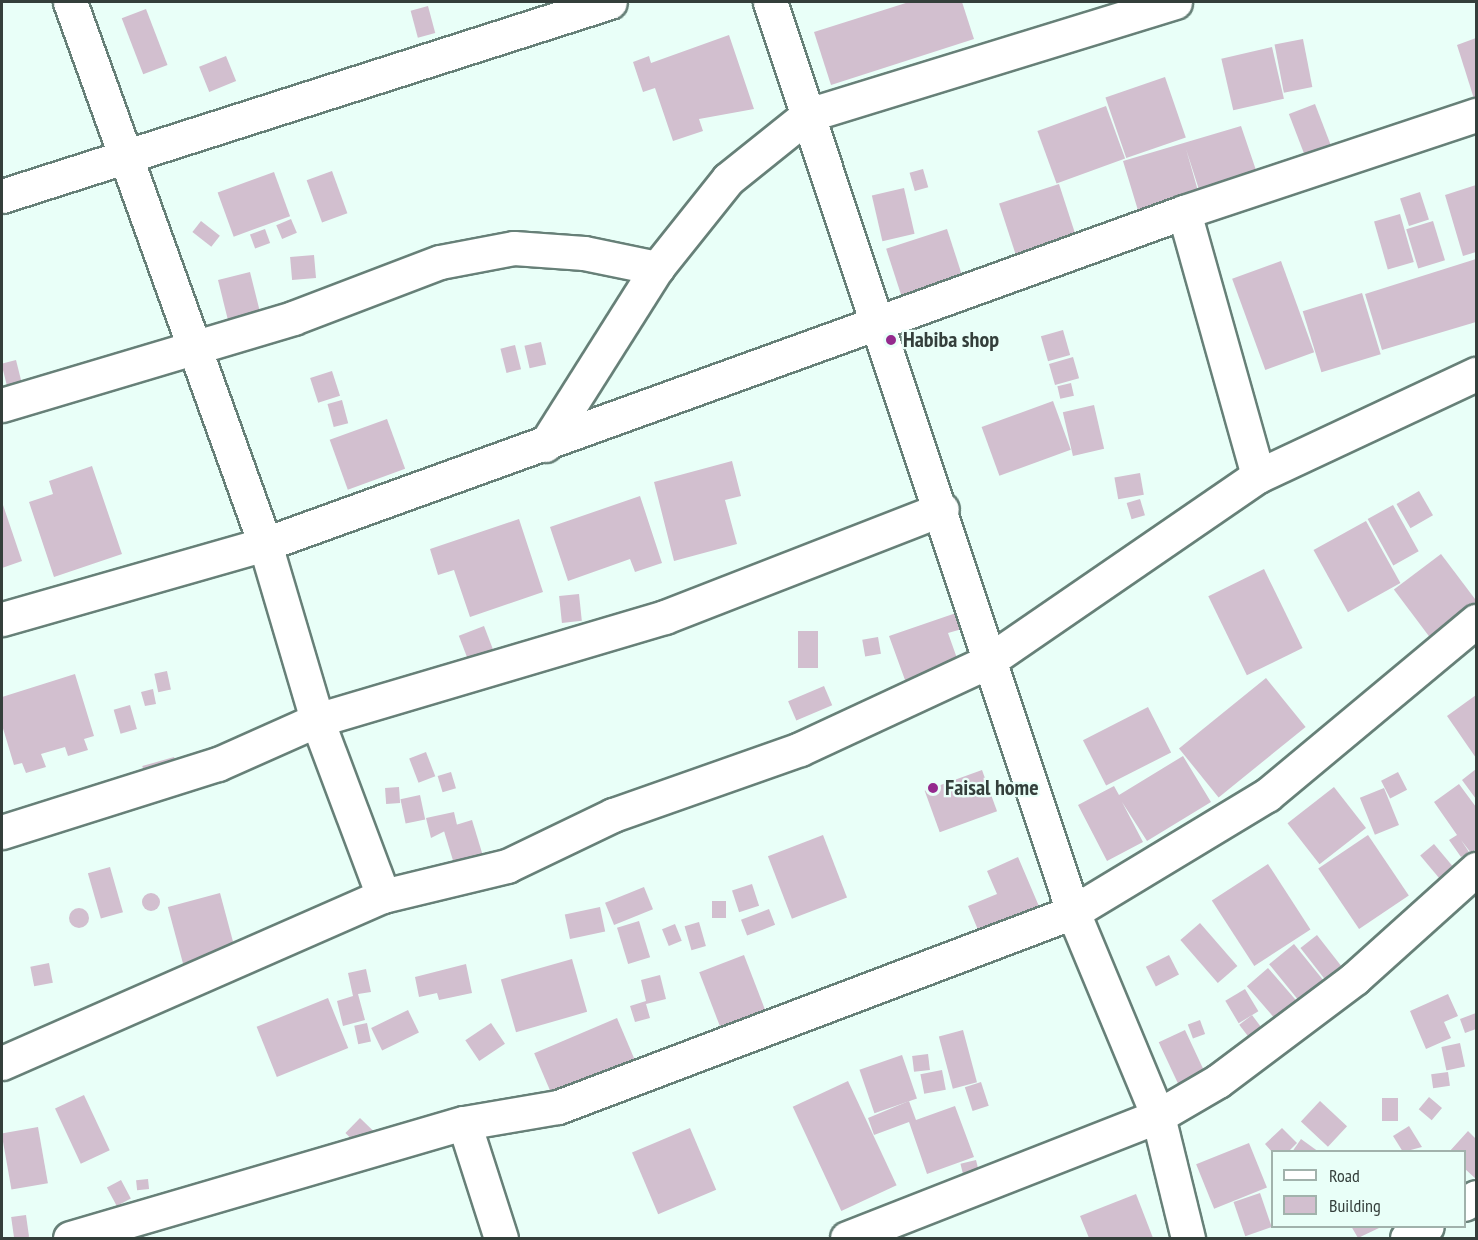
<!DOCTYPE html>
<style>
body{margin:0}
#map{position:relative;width:1478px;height:1240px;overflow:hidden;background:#e9fff8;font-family:"PT Sans Narrow",sans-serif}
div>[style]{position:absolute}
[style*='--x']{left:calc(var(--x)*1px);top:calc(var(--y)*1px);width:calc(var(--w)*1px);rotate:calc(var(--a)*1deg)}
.building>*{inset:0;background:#d2bfcf;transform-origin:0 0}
.round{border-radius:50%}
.roads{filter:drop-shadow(2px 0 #678078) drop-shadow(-2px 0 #678078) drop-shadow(0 2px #678078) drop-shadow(0 -2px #678078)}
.minor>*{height:33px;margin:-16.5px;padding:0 16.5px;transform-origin:16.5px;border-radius:16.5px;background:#fff}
.dots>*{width:16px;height:16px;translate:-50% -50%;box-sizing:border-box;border:3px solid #e9fff8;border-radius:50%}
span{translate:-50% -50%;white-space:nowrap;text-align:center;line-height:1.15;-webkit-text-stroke:4.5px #e9fff8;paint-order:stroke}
.poi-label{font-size:22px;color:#343f3b;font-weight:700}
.left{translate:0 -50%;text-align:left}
.frame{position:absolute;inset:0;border:3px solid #343f3b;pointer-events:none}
.legend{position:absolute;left:1271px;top:1150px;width:195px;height:78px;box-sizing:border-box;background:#e9fff8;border:2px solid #a1b2ac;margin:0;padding:8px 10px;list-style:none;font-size:18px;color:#343f3b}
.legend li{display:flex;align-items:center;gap:12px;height:30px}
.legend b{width:30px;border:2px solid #a1b2ac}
</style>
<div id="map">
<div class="building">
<div style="clip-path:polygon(909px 2px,962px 2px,974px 39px,831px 85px,814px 32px)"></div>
<div style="left:428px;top:6px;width:28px;height:18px;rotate:75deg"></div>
<div style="left:146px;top:9px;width:60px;height:26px;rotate:69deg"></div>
<div style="clip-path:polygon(729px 35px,754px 109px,699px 119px,703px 131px,673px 141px,655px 88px,643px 92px,633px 62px,649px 56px,651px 63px)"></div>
<div style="clip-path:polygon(1476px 38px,1476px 105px,1457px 45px)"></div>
<div style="left:1303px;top:39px;width:49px;height:29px;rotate:79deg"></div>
<div style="left:1272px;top:47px;width:53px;height:52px;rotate:77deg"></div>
<div style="left:226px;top:56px;width:27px;height:29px;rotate:68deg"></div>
<div style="left:1165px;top:77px;width:64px;height:63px;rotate:71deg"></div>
<div style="left:1315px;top:104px;width:49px;height:28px;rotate:69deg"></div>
<div style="left:1106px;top:106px;width:56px;height:73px;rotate:70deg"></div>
<div style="clip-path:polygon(1241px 126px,1259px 179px,1202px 199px,1186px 149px,1200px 198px,1140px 217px,1123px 161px)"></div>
<div style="left:923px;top:169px;width:19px;height:14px;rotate:74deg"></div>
<div style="left:332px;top:171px;width:45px;height:27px;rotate:70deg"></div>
<div style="left:274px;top:172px;width:47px;height:60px;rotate:70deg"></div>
<div style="left:1059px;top:184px;width:61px;height:63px;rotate:72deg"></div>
<div style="clip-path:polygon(1476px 185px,1476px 252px,1463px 256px,1445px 195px)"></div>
<div style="left:904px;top:188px;width:47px;height:33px;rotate:77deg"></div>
<div style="left:1420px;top:192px;width:29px;height:21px;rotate:72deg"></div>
<div style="left:1400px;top:214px;width:50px;height:27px;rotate:74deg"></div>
<div style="left:291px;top:219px;width:15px;height:16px;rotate:67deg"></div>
<div style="left:201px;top:221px;width:24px;height:14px;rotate:38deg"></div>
<div style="left:1433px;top:221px;width:41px;height:28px;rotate:73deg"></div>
<div style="left:265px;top:229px;width:15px;height:16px;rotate:70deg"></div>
<div style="left:947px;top:229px;width:57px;height:64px;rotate:72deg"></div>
<div style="left:314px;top:255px;width:23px;height:24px;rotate:85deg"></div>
<div style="clip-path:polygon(1476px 259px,1476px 322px,1382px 350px,1365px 294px)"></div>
<div style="left:1281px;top:261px;width:97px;height:52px;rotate:70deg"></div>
<div style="left:250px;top:272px;width:40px;height:33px;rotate:76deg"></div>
<div style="left:1362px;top:293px;width:64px;height:62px;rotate:73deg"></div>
<div style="left:1063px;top:330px;width:26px;height:23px;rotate:74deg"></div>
<div style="left:541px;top:342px;width:23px;height:17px;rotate:77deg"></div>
<div style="left:515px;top:345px;width:25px;height:15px;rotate:76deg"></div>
<div style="left:1073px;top:357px;width:22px;height:25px;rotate:74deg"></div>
<div style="left:16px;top:360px;width:25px;height:15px;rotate:76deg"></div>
<div style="left:332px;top:371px;width:26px;height:23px;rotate:72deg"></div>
<div style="left:1071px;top:383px;width:13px;height:14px;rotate:77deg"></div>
<div style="left:342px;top:400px;width:24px;height:15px;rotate:75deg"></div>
<div style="left:1053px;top:401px;width:52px;height:76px;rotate:70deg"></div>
<div style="left:1094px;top:405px;width:45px;height:32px;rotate:77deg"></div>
<div style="left:387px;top:419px;width:53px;height:61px;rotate:70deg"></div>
<div style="clip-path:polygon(732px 461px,741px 496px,725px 500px,737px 544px,674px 561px,654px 482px)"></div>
<div style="clip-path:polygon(92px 466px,122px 554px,54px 577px,29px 502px,53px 494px,49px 481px)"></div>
<div style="left:1140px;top:473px;width:22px;height:26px;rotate:80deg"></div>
<div style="left:1419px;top:491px;width:28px;height:26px;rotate:60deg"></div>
<div style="clip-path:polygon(640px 496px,662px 563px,635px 572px,630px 559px,568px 581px,550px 527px)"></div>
<div style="left:1140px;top:499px;width:17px;height:14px;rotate:73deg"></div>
<div style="clip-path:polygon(2px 502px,22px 561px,2px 568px)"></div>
<div style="left:1393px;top:505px;width:53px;height:29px;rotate:61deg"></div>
<div style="clip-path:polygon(519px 519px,543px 592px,470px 617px,454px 570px,438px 575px,430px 549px)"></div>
<div style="left:1366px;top:521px;width:71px;height:60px;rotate:61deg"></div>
<div style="left:1441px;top:554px;width:59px;height:59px;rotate:53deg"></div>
<div style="left:1264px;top:569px;width:88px;height:62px;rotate:64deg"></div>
<div style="left:579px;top:594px;width:27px;height:20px;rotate:84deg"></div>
<div style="clip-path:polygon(956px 613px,962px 629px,948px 633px,958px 661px,905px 680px,889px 636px)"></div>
<div style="left:484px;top:626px;width:26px;height:27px;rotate:69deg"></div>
<div style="left:798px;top:631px;width:20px;height:37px"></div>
<div style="left:878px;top:637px;width:17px;height:16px;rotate:80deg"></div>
<div style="left:167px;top:671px;width:19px;height:13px;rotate:78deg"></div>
<div style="clip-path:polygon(75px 674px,94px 736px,84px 739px,88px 750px,68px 756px,65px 747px,41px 754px,46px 767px,26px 773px,22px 763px,14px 765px,2px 725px,2px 697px)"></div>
<div style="left:1266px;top:678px;width:63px;height:112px;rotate:51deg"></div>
<div style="left:824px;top:686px;width:21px;height:39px;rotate:67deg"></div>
<div style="clip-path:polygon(153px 689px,156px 704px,145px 706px,141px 692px)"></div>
<div style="clip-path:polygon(1476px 695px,1476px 758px,1447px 716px)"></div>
<div style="left:130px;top:705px;width:25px;height:17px;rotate:74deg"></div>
<div style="left:1148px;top:707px;width:51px;height:73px;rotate:63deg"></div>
<div style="left:426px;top:752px;width:26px;height:18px;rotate:69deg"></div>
<div style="clip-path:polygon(1183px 756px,1211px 802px,1147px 841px,1122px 802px,1143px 842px,1107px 861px,1078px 805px,1114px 786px,1119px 795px)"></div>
<div style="left:174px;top:757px;width:15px;height:33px;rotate:74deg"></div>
<div style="clip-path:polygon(1476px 769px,1476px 799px,1462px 780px)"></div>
<div style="left:982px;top:770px;width:44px;height:61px;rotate:70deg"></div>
<div style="left:451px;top:772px;width:17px;height:14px;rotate:73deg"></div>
<div style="left:1398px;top:772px;width:20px;height:19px;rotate:63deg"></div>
<div style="clip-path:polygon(1459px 784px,1476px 807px,1476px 849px,1471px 853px,1461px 840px,1469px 852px,1461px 857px,1449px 840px,1457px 835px,1434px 802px)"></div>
<div style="left:399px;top:787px;width:16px;height:14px;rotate:86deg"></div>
<div style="left:1334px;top:787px;width:52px;height:59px;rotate:52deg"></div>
<div style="left:1384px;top:788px;width:40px;height:26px;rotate:68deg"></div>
<div style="left:420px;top:795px;width:25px;height:20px;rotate:78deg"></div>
<div style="clip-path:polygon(454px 812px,457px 825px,431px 838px,426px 818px)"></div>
<div style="left:472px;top:820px;width:47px;height:30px;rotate:73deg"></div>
<div style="left:823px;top:835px;width:67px;height:59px;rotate:69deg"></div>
<div style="left:1368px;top:835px;width:73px;height:60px;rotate:56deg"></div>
<div style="left:1434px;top:844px;width:30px;height:18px;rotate:50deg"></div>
<div style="clip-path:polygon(1018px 857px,1041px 911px,981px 937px,968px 906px,997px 894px,987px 871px)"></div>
<div style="left:1268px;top:864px;width:78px;height:67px;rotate:57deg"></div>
<div style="left:110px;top:867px;width:47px;height:23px;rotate:74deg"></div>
<div style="left:752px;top:884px;width:23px;height:21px;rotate:72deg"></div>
<div style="left:644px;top:887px;width:24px;height:42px;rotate:68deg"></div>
<div style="left:220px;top:893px;width:62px;height:54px;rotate:75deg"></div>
<div class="round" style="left:142px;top:893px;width:18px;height:18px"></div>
<div style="left:712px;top:901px;width:14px;height:17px"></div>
<div style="left:600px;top:907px;width:25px;height:36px;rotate:78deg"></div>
<div class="round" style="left:69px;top:908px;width:20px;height:20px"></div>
<div style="left:769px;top:909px;width:17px;height:30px;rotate:69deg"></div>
<div style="left:639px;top:921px;width:38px;height:23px;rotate:73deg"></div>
<div style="left:699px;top:922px;width:25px;height:15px;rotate:74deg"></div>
<div style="left:1200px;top:923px;width:57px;height:26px;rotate:49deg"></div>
<div style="left:675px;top:924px;width:18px;height:14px;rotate:68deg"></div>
<div style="left:1317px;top:935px;width:39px;height:21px;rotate:52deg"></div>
<div style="left:1294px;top:944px;width:53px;height:32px;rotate:51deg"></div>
<div style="left:744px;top:955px;width:66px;height:48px;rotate:69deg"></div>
<div style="left:1169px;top:955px;width:22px;height:26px;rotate:63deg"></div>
<div style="left:572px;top:959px;width:55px;height:74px;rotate:74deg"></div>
<div style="left:49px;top:963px;width:20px;height:19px;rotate:79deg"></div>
<div style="clip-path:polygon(466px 964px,472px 993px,439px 1000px,437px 993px,419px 997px,415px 977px)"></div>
<div style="left:1268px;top:968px;width:50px;height:28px;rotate:49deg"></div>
<div style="clip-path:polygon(366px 969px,371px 992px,358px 994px,365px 1020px,343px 1026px,337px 1001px,353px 996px,348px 973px)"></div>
<div style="clip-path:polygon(660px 975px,666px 999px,646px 1004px,650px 1018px,635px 1022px,630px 1006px,646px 1001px,641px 980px)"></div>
<div style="left:1245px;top:989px;width:26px;height:23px;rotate:59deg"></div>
<div style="clip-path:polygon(1448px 994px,1458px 1016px,1444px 1022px,1451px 1038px,1426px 1049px,1410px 1011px)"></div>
<div style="left:328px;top:998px;width:54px;height:77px;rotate:68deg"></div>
<div style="left:408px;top:1010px;width:25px;height:41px;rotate:64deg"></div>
<div style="clip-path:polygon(1476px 1013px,1476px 1029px,1465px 1033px,1460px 1019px)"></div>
<div style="left:1252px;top:1015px;width:15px;height:16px;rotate:53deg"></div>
<div style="left:617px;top:1018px;width:54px;height:90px;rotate:67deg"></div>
<div style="left:1200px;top:1020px;width:15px;height:13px;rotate:70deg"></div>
<div style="left:367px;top:1023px;width:19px;height:13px;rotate:78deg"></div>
<div style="left:491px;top:1023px;width:25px;height:31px;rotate:56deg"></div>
<div style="left:963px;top:1030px;width:54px;height:25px;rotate:75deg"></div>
<div style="left:1185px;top:1030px;width:47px;height:29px;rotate:65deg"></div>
<div style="left:1460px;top:1043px;width:24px;height:19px;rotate:78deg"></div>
<div style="left:928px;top:1054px;width:16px;height:16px;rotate:83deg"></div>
<div style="left:902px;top:1055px;width:46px;height:45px;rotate:71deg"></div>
<div style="left:942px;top:1070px;width:20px;height:22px;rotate:79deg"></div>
<div style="left:1448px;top:1072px;width:14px;height:17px;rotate:82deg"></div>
<div style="left:848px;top:1081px;width:115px;height:61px;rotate:65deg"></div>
<div style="left:981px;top:1082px;width:25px;height:17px;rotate:72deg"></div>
<div style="left:84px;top:1095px;width:61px;height:32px;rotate:65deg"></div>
<div style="left:1429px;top:1097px;width:17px;height:16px;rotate:40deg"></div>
<div style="left:1382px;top:1098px;width:16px;height:23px"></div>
<div style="clip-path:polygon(909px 1101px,916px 1120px,955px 1106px,974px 1157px,927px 1174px,909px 1122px,874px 1135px,868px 1118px)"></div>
<div style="left:1320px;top:1101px;width:37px;height:28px;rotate:43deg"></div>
<div style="left:360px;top:1118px;width:29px;height:21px;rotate:44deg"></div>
<div style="clip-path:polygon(1409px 1126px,1422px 1147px,1403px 1152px,1393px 1136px)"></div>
<div style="left:38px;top:1127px;width:57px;height:37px;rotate:80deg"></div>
<div style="left:690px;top:1128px;width:67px;height:63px;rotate:67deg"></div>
<div style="clip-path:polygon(1282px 1128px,1297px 1143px,1288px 1152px,1272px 1152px,1265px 1144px)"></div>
<div style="clip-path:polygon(1468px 1131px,1476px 1139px,1476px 1179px,1464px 1168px,1464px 1152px,1449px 1152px)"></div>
<div style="clip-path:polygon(1301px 1139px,1319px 1152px,1292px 1152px)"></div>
<div style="left:1249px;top:1143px;width:48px;height:57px;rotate:68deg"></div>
<div style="left:976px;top:1160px;width:16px;height:16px;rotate:76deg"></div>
<div style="left:148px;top:1179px;width:10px;height:12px;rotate:84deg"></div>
<div style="left:121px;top:1180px;width:21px;height:16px;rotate:62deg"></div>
<div style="left:1260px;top:1193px;width:36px;height:28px;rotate:71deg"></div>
<div style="clip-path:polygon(1136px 1194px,1153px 1238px,1089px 1238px,1080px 1216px)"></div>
<div style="left:26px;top:1215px;width:22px;height:15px;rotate:82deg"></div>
<div style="clip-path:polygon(1351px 1226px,1378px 1226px,1379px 1228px,1358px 1238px)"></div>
</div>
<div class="roads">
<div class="minor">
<div style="--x:70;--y:2;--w:576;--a:70.21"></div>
<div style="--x:265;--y:544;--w:184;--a:73.5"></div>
<div style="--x:317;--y:720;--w:188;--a:69.4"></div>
<div style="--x:770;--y:2;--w:959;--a:71.58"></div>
<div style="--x:1073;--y:912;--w:221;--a:67.4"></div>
<div style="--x:1158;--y:1116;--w:126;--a:76.2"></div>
<div style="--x:2;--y:196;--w:638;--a:-17.7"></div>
<div style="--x:1184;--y:212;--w:274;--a:74.3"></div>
<div style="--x:2;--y:405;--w:304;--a:-16.6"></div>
<div style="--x:293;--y:318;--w:157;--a:-20.9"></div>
<div style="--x:440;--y:262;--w:75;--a:-10.7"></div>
<div style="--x:514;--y:248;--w:70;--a:4.1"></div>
<div style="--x:584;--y:253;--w:75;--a:11.6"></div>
<div style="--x:545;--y:445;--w:209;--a:-57.7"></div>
<div style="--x:657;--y:268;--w:114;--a:-51.4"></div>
<div style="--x:728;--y:179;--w:102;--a:-38.7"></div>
<div style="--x:808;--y:115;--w:384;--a:-17.1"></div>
<div style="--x:2;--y:619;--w:273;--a:-15.9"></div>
<div style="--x:265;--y:544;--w:977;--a:-19.86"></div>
<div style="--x:1184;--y:212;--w:308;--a:-18.4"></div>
<div style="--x:2;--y:832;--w:226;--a:-17.5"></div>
<div style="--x:218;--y:764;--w:108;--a:-24"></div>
<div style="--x:317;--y:720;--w:363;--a:-16.5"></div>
<div style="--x:665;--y:617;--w:297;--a:-21.3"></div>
<div style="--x:2;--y:1063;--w:416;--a:-23.7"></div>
<div style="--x:383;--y:896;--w:128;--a:-13.6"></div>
<div style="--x:507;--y:866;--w:118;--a:-25.7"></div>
<div style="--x:613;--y:815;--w:198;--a:-19.4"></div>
<div style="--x:800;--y:749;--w:206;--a:-24.9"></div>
<div style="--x:987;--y:662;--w:329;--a:-34.5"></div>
<div style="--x:1258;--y:476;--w:241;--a:-25.1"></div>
<div style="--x:464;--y:1123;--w:121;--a:72.2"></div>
<div style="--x:1464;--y:1204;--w:14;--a:-30"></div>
<div style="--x:70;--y:1238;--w:410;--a:-16.3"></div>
<div style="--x:464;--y:1123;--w:95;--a:-9.7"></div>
<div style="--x:558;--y:1107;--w:551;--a:-20.74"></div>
<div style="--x:1073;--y:912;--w:227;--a:-31.1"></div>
<div style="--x:1267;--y:795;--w:272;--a:-39.8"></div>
<div style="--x:847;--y:1238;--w:334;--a:-21.4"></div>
<div style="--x:1158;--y:1116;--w:69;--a:-30.3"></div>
<div style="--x:1218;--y:1081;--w:171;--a:-36.9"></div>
<div style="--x:1355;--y:978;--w:163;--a:-42"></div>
<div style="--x:1407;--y:1238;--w:23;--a:-31"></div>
</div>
</div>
<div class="dots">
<div style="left:891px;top:340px;background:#942a8d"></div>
<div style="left:933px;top:788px;background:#942a8d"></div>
</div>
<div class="poi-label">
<span class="left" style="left:903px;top:340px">Habiba shop</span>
<span class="left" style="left:945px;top:788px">Faisal home</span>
</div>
<div class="frame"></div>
<ul class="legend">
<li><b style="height:8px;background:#fff"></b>Road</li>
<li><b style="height:16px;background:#d2bfcf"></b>Building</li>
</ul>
</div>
